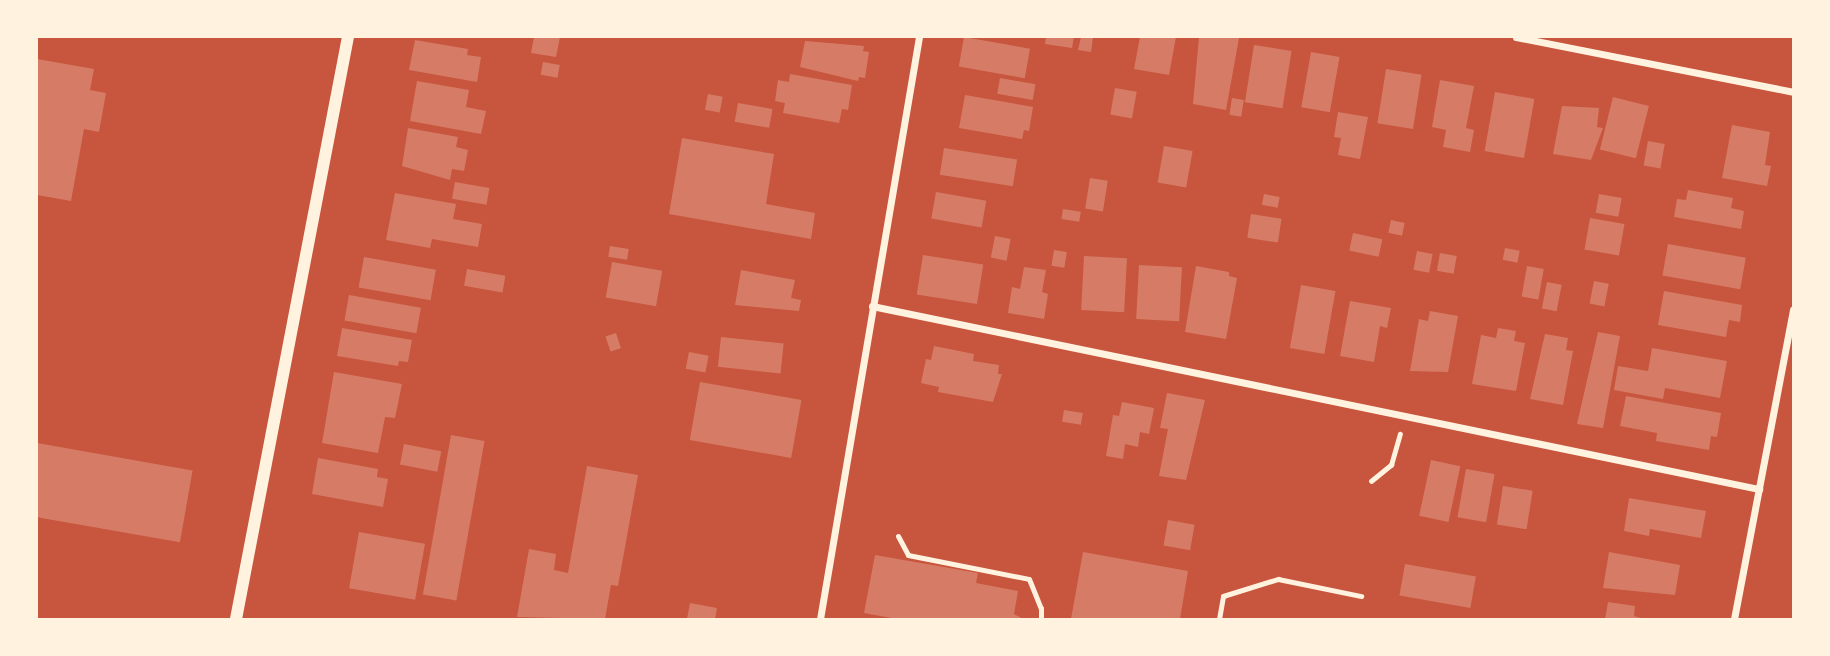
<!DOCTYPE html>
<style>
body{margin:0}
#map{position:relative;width:1830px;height:656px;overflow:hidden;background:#c8553d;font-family:"Exo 2",sans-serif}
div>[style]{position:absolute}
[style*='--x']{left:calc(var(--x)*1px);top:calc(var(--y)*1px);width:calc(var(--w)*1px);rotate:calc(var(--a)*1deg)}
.building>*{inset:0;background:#d67c66;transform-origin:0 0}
.path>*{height:4.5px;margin:-2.25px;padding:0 2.25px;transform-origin:2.25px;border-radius:2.25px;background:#fff3e0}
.service>*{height:5px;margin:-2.5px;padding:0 2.5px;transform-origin:2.5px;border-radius:2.5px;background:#fff3e0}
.minor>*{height:7px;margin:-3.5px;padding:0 3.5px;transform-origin:3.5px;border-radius:3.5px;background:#fff3e0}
.tertiary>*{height:12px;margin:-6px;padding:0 6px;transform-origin:6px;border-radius:6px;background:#fff3e0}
span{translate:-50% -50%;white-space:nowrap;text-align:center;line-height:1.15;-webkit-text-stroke:7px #fff3e0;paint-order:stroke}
.frame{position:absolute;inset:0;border:38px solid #fff3e0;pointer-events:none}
</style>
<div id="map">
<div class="building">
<div style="clip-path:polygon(534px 37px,560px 37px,556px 57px,531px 53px)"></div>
<div style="left:964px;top:37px;width:67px;height:30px;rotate:10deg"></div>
<div style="clip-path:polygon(1046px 37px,1074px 37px,1072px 48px,1045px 44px)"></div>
<div style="clip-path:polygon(1081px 37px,1093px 37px,1091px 52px,1078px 50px)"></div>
<div style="clip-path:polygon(1140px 37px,1176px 37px,1169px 75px,1134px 69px)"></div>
<div style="clip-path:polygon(1199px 37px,1239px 38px,1226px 110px,1193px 104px)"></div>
<div style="clip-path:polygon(415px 40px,468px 49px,467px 55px,481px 57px,477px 82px,409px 70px)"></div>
<div style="clip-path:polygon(805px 41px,864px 46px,863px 51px,869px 52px,865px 78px,859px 77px,858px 81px,800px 67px)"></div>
<div style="left:1254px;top:45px;width:38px;height:58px;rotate:9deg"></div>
<div style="left:1311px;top:52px;width:29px;height:56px;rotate:10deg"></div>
<div style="clip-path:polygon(37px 59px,94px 69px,90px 90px,106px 93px,99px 132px,84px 129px,71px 201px,37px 195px)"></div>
<div style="left:543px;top:62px;width:17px;height:13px;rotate:10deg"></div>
<div style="left:1386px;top:69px;width:36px;height:55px;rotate:9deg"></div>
<div style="clip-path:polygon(790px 74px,852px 85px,848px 110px,842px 109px,839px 123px,783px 113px,785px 103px,775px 101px,778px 80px,789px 82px)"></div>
<div style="left:1000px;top:78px;width:36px;height:16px;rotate:10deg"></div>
<div style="clip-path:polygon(1440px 80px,1474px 86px,1466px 128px,1474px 130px,1470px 152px,1443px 147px,1446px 130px,1432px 127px)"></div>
<div style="clip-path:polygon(417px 81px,469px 90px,466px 107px,486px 111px,481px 134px,410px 121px)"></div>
<div style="left:1115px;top:88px;width:22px;height:27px;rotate:10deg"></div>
<div style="left:1495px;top:92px;width:40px;height:60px;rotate:10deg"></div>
<div style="left:708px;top:94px;width:15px;height:16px;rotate:11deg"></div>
<div style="clip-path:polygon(965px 95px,1033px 107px,1029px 131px,1024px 130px,1022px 139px,959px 128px)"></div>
<div style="left:1613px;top:97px;width:37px;height:54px;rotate:14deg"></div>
<div style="left:1232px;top:98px;width:12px;height:17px;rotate:9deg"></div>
<div style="left:738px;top:103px;width:35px;height:19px;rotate:10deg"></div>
<div style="clip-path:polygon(1562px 106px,1599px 108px,1597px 127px,1603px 128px,1591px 160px,1553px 154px)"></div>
<div style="clip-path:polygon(1338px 112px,1368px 117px,1360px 159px,1338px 155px,1341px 138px,1334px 137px)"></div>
<div style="clip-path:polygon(1732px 125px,1770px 132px,1765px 165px,1771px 166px,1767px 186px,1722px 178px)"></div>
<div style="clip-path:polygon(408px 128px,458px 137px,456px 147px,468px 150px,464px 171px,452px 169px,450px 180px,402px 166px)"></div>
<div style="clip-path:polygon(682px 138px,774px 154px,766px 204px,815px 213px,811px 239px,669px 214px)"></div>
<div style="left:1648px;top:141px;width:17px;height:25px;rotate:10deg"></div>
<div style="left:1164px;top:146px;width:29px;height:37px;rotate:10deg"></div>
<div style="left:944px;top:148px;width:74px;height:27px;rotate:9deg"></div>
<div style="left:1090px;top:178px;width:18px;height:31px;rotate:9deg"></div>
<div style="left:455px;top:182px;width:35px;height:17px;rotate:10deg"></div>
<div style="clip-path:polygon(1688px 190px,1733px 198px,1731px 208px,1744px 211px,1741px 229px,1674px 217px,1677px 199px,1686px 200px)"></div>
<div style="left:936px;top:192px;width:51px;height:27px;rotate:10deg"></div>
<div style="clip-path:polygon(395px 193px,456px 204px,453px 219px,482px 224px,478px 247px,432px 239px,430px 248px,386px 240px)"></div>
<div style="left:1264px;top:194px;width:16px;height:11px;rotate:11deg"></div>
<div style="left:1599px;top:194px;width:23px;height:19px;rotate:10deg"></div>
<div style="left:1063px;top:209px;width:18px;height:10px;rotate:9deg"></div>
<div style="left:1251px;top:214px;width:31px;height:24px;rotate:9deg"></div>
<div style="left:1590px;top:218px;width:35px;height:32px;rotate:10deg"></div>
<div style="left:1391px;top:220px;width:14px;height:13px;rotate:12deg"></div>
<div style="left:1353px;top:233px;width:30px;height:18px;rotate:12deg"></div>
<div style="left:995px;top:236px;width:16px;height:22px;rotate:11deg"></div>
<div style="left:1668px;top:244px;width:79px;height:32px;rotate:10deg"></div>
<div style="left:610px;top:246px;width:19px;height:11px;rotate:9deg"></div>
<div style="left:1505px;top:248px;width:15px;height:12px;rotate:11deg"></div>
<div style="left:1054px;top:250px;width:13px;height:16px;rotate:9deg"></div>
<div style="left:1417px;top:251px;width:16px;height:19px;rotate:11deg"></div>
<div style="left:1440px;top:253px;width:17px;height:18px;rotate:10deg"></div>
<div style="left:923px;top:255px;width:61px;height:40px;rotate:9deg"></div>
<div style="left:1084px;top:256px;width:43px;height:54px;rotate:3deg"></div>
<div style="left:364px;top:257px;width:73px;height:31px;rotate:10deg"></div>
<div style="left:612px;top:262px;width:51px;height:36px;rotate:10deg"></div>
<div style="left:1139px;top:265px;width:43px;height:54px;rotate:3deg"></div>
<div style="clip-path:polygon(1196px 266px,1229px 272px,1229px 276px,1237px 278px,1226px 339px,1185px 332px)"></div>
<div style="left:1527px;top:266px;width:17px;height:31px;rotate:10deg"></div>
<div style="clip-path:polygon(1024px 267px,1046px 270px,1042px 292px,1048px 294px,1044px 319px,1008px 313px,1012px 287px,1020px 289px)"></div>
<div style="left:467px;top:269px;width:39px;height:17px;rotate:10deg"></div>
<div style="clip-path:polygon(741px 270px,795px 280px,791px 298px,801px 300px,799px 311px,735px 305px)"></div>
<div style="left:1594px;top:281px;width:15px;height:23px;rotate:11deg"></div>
<div style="left:1547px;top:282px;width:15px;height:27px;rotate:11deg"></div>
<div style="left:1301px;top:285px;width:35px;height:64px;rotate:10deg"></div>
<div style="clip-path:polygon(1664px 291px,1742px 305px,1740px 322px,1729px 320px,1726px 337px,1658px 325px)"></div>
<div style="left:349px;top:295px;width:73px;height:26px;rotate:10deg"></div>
<div style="clip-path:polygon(1350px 301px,1391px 308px,1387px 328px,1380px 326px,1374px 362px,1340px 356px)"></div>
<div style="clip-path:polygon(1430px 311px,1458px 316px,1448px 372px,1410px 371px,1419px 319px,1428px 321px)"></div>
<div style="clip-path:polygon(342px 328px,412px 340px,408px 362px,399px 361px,398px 366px,337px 356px)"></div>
<div style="clip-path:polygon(1498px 328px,1516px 331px,1514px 341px,1525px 343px,1516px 391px,1472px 384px,1481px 335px,1496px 338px)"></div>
<div style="clip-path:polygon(1598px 332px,1620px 336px,1603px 428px,1577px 424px)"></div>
<div style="left:616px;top:333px;width:16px;height:11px;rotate:72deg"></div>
<div style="clip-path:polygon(1545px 334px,1568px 338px,1566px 350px,1573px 351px,1563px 405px,1530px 399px)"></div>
<div style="left:721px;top:337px;width:63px;height:30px;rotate:6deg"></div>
<div style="clip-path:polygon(934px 346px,974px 354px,973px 361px,999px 365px,998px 374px,1002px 374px,993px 402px,938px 392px,939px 387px,921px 383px,926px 359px,931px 360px)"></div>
<div style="clip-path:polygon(1652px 348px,1727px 361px,1720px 398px,1665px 388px,1663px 399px,1614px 390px,1618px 366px,1648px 371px)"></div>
<div style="left:689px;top:352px;width:20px;height:17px;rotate:11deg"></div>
<div style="clip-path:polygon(334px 372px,402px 384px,395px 418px,385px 417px,378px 453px,322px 443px)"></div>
<div style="left:700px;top:382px;width:103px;height:59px;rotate:10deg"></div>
<div style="clip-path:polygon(1167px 393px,1205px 400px,1186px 480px,1159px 476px,1168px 429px,1160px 428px)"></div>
<div style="clip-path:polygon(1626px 396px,1721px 413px,1717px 437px,1711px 436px,1709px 450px,1656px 441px,1657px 433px,1620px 426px)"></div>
<div style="clip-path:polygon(1122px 402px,1154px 408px,1149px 434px,1140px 432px,1138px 447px,1125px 444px,1123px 459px,1106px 456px,1113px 415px,1119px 416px)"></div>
<div style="left:1064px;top:410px;width:19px;height:12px;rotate:9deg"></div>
<div style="left:451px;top:435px;width:34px;height:162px;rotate:10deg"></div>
<div style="left:37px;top:443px;width:158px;height:73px;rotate:10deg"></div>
<div style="left:404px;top:444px;width:38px;height:21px;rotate:11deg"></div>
<div style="clip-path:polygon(318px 458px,378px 469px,377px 477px,388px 479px,383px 507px,312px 494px)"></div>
<div style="left:1431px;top:460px;width:30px;height:57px;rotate:12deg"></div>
<div style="clip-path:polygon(587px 466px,638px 475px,618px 586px,611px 585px,605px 619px,517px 617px,529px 549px,556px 554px,554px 570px,568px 573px)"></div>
<div style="left:1466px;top:469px;width:29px;height:49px;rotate:10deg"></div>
<div style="left:1503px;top:486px;width:30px;height:39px;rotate:9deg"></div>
<div style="clip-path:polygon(1629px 498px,1706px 511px,1701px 538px,1650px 529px,1649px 536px,1624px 531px)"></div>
<div style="left:1168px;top:520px;width:27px;height:26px;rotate:10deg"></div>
<div style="left:359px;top:532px;width:67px;height:57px;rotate:10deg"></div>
<div style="clip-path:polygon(1083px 552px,1188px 571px,1180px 619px,1071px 619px)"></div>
<div style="clip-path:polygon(1609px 552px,1680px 565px,1675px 595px,1603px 588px)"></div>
<div style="clip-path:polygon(875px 555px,978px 573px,976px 583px,1018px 591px,1014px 614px,1023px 619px,897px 619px,864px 613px)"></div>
<div style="left:1405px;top:564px;width:72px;height:32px;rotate:10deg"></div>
<div style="clip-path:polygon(1608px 602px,1635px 606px,1634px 616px,1645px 619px,1605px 619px)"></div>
<div style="clip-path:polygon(690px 603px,717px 608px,715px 619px,687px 619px)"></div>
</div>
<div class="path">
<div style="--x:1371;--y:481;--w:26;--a:-39"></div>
<div style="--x:1391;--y:465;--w:32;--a:-74"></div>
</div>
<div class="service">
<div style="--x:898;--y:536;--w:21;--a:62"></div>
<div style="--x:908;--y:555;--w:123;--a:11.2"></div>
<div style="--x:1029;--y:579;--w:31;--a:68"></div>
<div style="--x:1041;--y:608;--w:11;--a:90"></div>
<div style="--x:1219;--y:619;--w:23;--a:-80"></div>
<div style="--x:1223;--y:596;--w:58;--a:-17.2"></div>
<div style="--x:1278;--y:579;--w:85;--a:11.6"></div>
</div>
<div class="minor">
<div style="--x:1516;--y:37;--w:282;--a:11.2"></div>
<div style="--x:872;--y:306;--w:906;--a:11.66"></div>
<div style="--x:820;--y:619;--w:590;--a:-80.35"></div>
<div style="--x:1734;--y:619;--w:315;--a:-79.2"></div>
</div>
<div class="tertiary">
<div style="--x:236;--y:619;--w:593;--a:-79.11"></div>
</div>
<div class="frame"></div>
</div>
